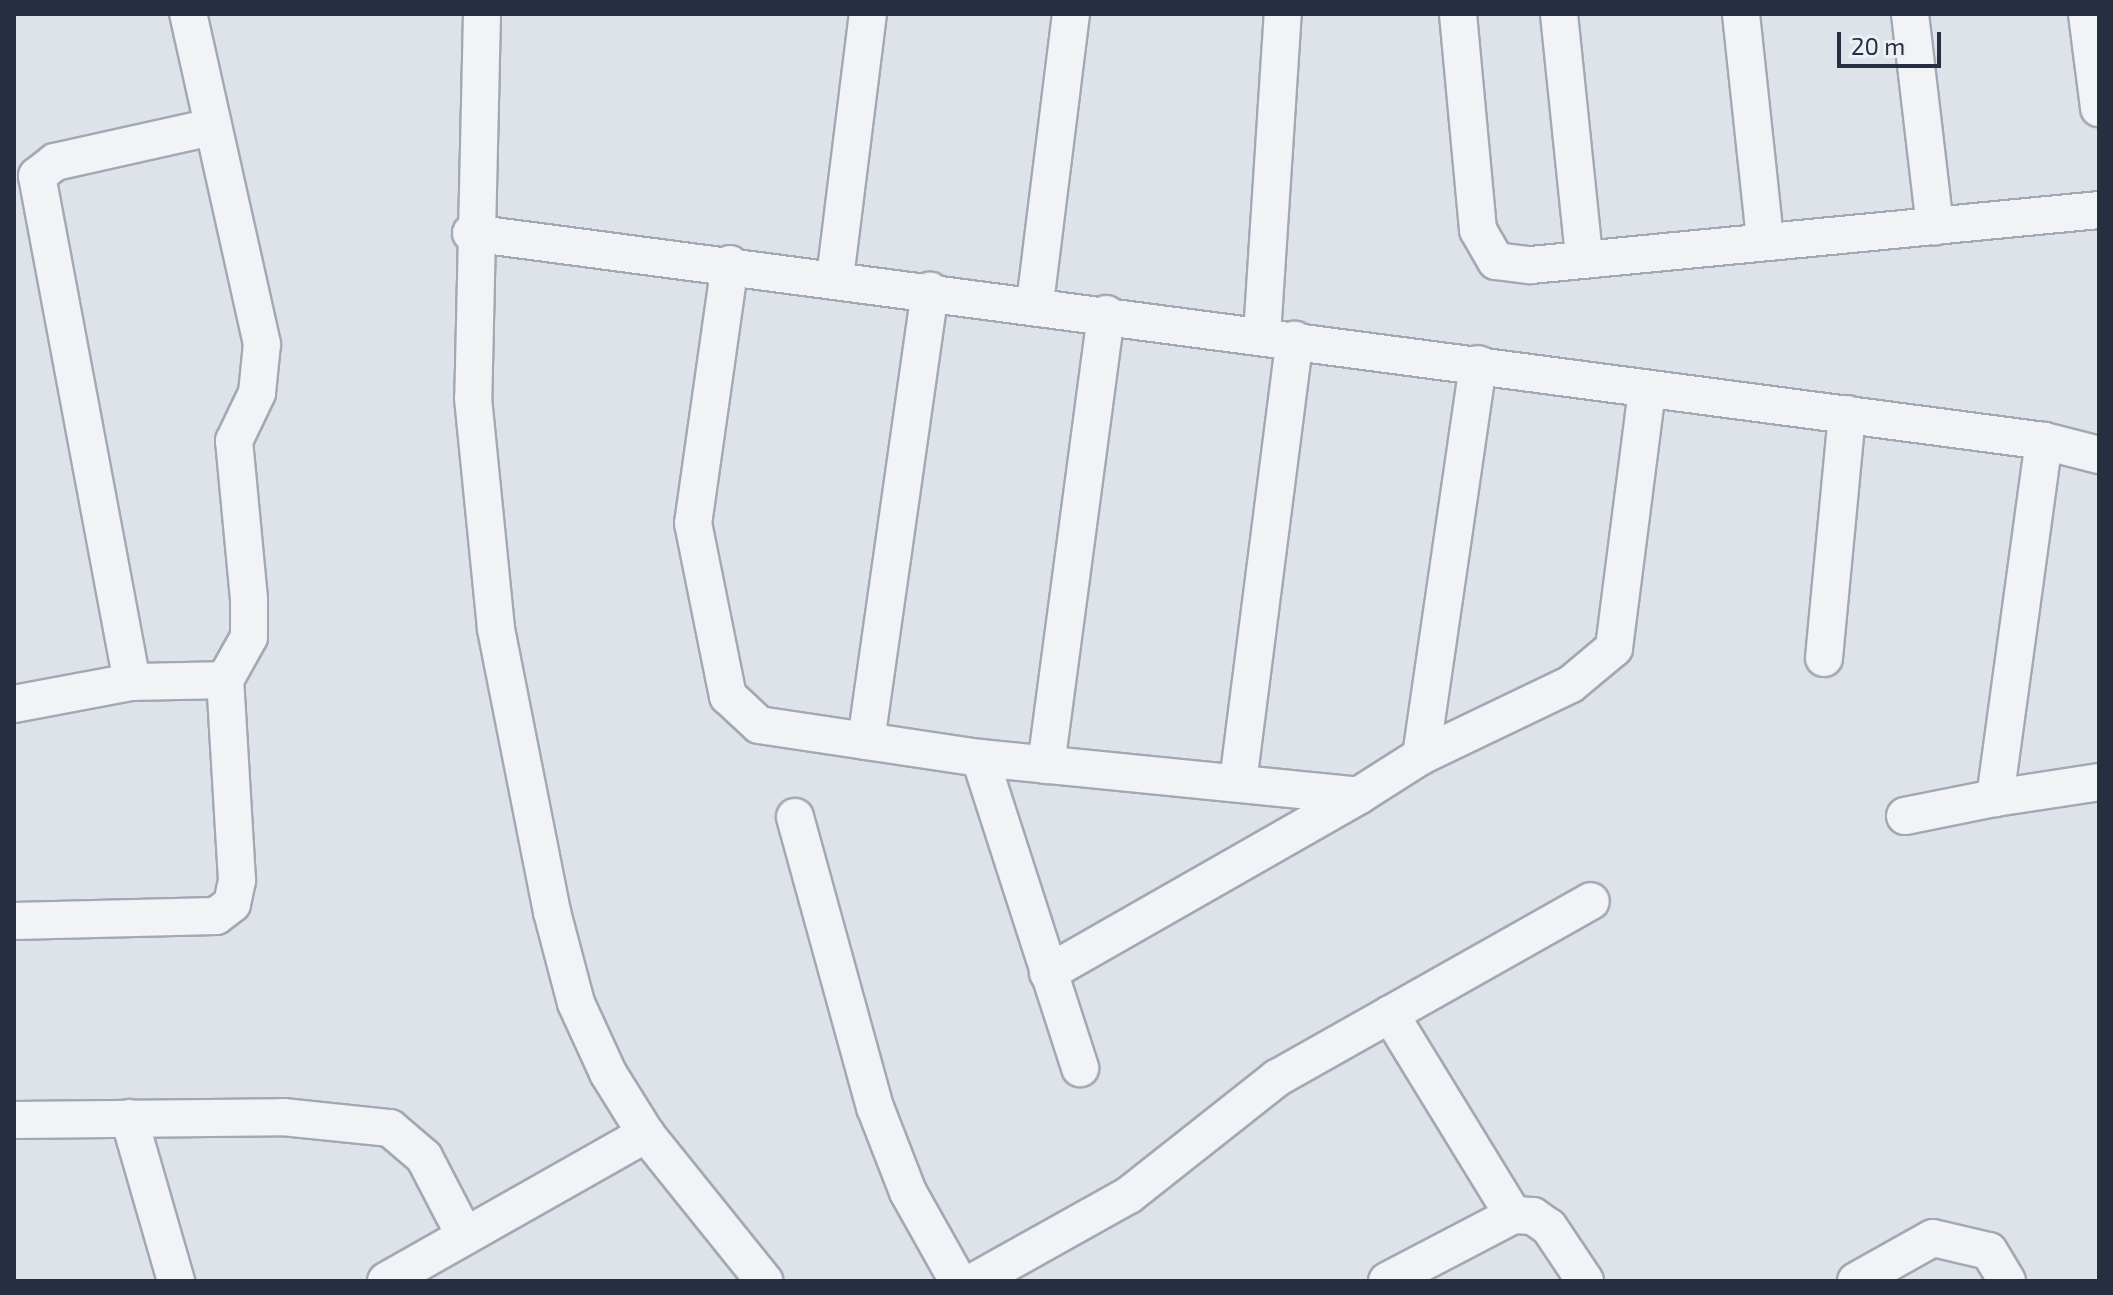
<!DOCTYPE html>
<style>
body{margin:0}
#map{position:relative;width:2113px;height:1295px;overflow:hidden;background:#dee2e9;font-family:"Exo 2",sans-serif}
div>[style]{position:absolute}
[style*='--x']{left:calc(var(--x)*1px);top:calc(var(--y)*1px);width:calc(var(--w)*1px);rotate:calc(var(--a)*1deg)}
.roads{filter:drop-shadow(2px 0 #a3a9b3) drop-shadow(-2px 0 #a3a9b3) drop-shadow(0 2px #a3a9b3) drop-shadow(0 -2px #a3a9b3)}
.minor>*{height:36px;margin:-18px;padding:0 18px;transform-origin:18px;border-radius:18px;background:#f1f3f7}
span{translate:-50% -50%;white-space:nowrap;text-align:center;line-height:1.15;-webkit-text-stroke:7px #edf1f6;paint-order:stroke}
.frame{position:absolute;inset:0;border:16px solid #262f41;pointer-events:none}
.scale{position:absolute;left:1837px;top:32px;width:104px;height:36px;box-sizing:border-box;border:4px solid #262f41;border-top:0;padding-left:10px;font-size:24px;line-height:28px;white-space:nowrap;color:#262f41;-webkit-text-stroke:6px #edf1f6;paint-order:stroke}
</style>
<div id="map">
<div class="roads">
<div class="minor">
<div style="--x:482;--y:14;--w:384;--a:91.3"></div>
<div style="--x:473;--y:398;--w:232;--a:84.3"></div>
<div style="--x:496;--y:629;--w:288;--a:78.8"></div>
<div style="--x:552;--y:912;--w:94;--a:75.2"></div>
<div style="--x:576;--y:1003;--w:77;--a:65.4"></div>
<div style="--x:608;--y:1073;--w:72;--a:58.1"></div>
<div style="--x:646;--y:1134;--w:189;--a:51.2"></div>
<div style="--x:1458;--y:14;--w:217;--a:84.7"></div>
<div style="--x:1478;--y:230;--w:36;--a:60"></div>
<div style="--x:1496;--y:261;--w:35;--a:7"></div>
<div style="--x:1531;--y:265;--w:571;--a:-5.53"></div>
<div style="--x:1559;--y:14;--w:243;--a:84.1"></div>
<div style="--x:1741;--y:14;--w:225;--a:83.9"></div>
<div style="--x:1910;--y:14;--w:214;--a:83.3"></div>
<div style="--x:2087;--y:14;--w:95;--a:82.7"></div>
<div style="--x:471;--y:233;--w:1587;--a:7.53"></div>
<div style="--x:2044;--y:441;--w:57;--a:14.3"></div>
<div style="--x:730;--y:264;--w:262;--a:98.1"></div>
<div style="--x:693;--y:523;--w:177;--a:78.6"></div>
<div style="--x:728;--y:696;--w:42;--a:43.1"></div>
<div style="--x:759;--y:725;--w:223;--a:8.5"></div>
<div style="--x:980;--y:758;--w:380;--a:5.7"></div>
<div style="--x:1358;--y:796;--w:75;--a:-32.4"></div>
<div style="--x:1421;--y:756;--w:396;--a:-81.7"></div>
<div style="--x:835;--y:278;--w:266;--a:-82.9"></div>
<div style="--x:1035;--y:303;--w:291;--a:-82.9"></div>
<div style="--x:1262;--y:335;--w:322;--a:-86.3"></div>
<div style="--x:1824;--y:658;--w:245;--a:-84.6"></div>
<div style="--x:132;--y:682;--w:515;--a:-100.63"></div>
<div style="--x:37;--y:176;--w:23;--a:-38"></div>
<div style="--x:55;--y:162;--w:161;--a:-12.6"></div>
<div style="--x:14;--y:704;--w:120;--a:-10.6"></div>
<div style="--x:132;--y:682;--w:93;--a:-1.2"></div>
<div style="--x:866;--y:741;--w:455;--a:-81.9"></div>
<div style="--x:1421;--y:756;--w:166;--a:-25.6"></div>
<div style="--x:1571;--y:684;--w:56;--a:-39.9"></div>
<div style="--x:1614;--y:648;--w:261;--a:-82.7"></div>
<div style="--x:980;--y:758;--w:326;--a:72.1"></div>
<div style="--x:1046;--y:765;--w:455;--a:-82.4"></div>
<div style="--x:1238;--y:782;--w:446;--a:-82.7"></div>
<div style="--x:1995;--y:798;--w:105;--a:-8.7"></div>
<div style="--x:1905;--y:816;--w:92;--a:-11.3"></div>
<div style="--x:1995;--y:798;--w:360;--a:-82.2"></div>
<div style="--x:795;--y:817;--w:301;--a:74.6"></div>
<div style="--x:875;--y:1107;--w:91;--a:68.8"></div>
<div style="--x:908;--y:1192;--w:102;--a:60.7"></div>
<div style="--x:14;--y:921;--w:202;--a:-1.4"></div>
<div style="--x:216;--y:916;--w:20;--a:-37"></div>
<div style="--x:232;--y:904;--w:25;--a:-78"></div>
<div style="--x:237;--y:880;--w:200;--a:-93.4"></div>
<div style="--x:225;--y:680;--w:49;--a:-60.8"></div>
<div style="--x:249;--y:637;--w:38;--a:-90"></div>
<div style="--x:249;--y:599;--w:159;--a:-95.4"></div>
<div style="--x:234;--y:441;--w:53;--a:-64.4"></div>
<div style="--x:257;--y:393;--w:49;--a:-84.2"></div>
<div style="--x:262;--y:344;--w:338;--a:-102.6"></div>
<div style="--x:1048;--y:973;--w:357;--a:-29.7"></div>
<div style="--x:1390;--y:1014;--w:236;--a:58.5"></div>
<div style="--x:129;--y:1118;--w:170;--a:73.9"></div>
<div style="--x:14;--y:1120;--w:269;--a:-0.6"></div>
<div style="--x:283;--y:1117;--w:108;--a:5.9"></div>
<div style="--x:390;--y:1128;--w:45;--a:40.5"></div>
<div style="--x:424;--y:1157;--w:89;--a:62.6"></div>
<div style="--x:386;--y:1281;--w:299;--a:-29.5"></div>
<div style="--x:975;--y:1281;--w:176;--a:-29.2"></div>
<div style="--x:1129;--y:1195;--w:189;--a:-38.3"></div>
<div style="--x:1277;--y:1078;--w:360;--a:-29.4"></div>
<div style="--x:1387;--y:1281;--w:142;--a:-27.6"></div>
<div style="--x:1513;--y:1215;--w:20;--a:3"></div>
<div style="--x:1533;--y:1216;--w:19;--a:35"></div>
<div style="--x:1549;--y:1227;--w:65;--a:56.3"></div>
<div style="--x:1856;--y:1281;--w:88;--a:-29.2"></div>
<div style="--x:1933;--y:1238;--w:57;--a:13.1"></div>
<div style="--x:1989;--y:1251;--w:35;--a:59"></div>
</div>
</div>
<div class="frame"></div>
<div class="scale">20 m</div>
</div>
